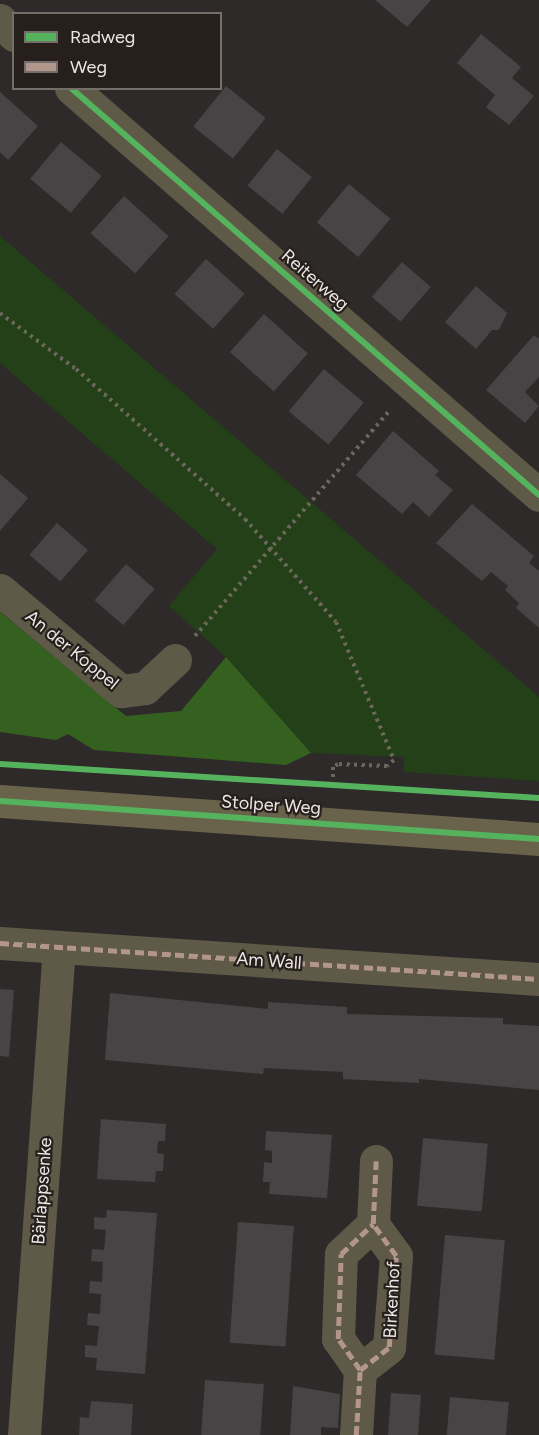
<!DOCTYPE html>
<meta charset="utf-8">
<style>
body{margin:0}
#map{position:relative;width:539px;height:1435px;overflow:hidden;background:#2e2a29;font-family:Figtree,sans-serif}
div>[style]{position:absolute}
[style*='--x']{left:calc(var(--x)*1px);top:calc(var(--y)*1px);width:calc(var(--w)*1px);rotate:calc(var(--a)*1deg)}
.green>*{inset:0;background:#244018}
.forest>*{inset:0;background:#34611f}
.building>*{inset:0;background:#474445;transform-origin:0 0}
.path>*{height:4px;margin-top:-2px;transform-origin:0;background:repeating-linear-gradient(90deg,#6b675c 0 3px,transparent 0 7.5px)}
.street>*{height:33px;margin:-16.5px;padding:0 16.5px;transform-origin:16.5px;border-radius:16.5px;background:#5f5a48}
.secondary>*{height:33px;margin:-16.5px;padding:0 16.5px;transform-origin:16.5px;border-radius:16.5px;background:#6a634c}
.quiet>*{height:4.5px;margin-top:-2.25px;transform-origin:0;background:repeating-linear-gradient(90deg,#b2968c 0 9px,transparent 0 13.5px)}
.cycleway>*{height:6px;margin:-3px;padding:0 3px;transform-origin:3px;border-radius:3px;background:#56b35d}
span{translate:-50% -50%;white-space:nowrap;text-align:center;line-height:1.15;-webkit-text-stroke:4.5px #271f1c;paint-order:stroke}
.street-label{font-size:18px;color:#ebe6e4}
.legend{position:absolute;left:12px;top:12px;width:210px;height:78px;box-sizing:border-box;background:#271f1c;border:2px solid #756f6c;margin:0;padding:8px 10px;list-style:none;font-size:18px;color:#ebe6e4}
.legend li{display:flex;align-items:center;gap:12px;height:30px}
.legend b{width:30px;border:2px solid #756f6c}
</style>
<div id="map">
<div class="green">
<div style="clip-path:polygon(0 236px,539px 697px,539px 781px,404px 772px,404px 757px,311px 753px,226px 657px,169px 606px,217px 549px,0 363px)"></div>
</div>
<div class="forest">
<div style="clip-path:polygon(0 612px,126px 716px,181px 711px,226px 657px,311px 753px,286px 765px,94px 750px,68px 734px,56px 740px,0 732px)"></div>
</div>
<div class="building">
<div style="clip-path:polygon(375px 0,431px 0,407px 27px)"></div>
<div style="clip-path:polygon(481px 34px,521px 67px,512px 78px,534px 96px,509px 125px,486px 107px,495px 95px,457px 63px)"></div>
<div style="left:226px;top:86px;width:51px;height:52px;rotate:39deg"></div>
<div style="clip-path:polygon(0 92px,38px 126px,8px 160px,0 152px)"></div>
<div style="left:61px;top:142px;width:53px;height:48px;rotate:40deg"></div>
<div style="left:277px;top:149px;width:45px;height:47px;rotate:39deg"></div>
<div style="left:349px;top:184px;width:54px;height:50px;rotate:40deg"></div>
<div style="left:124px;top:196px;width:60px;height:50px;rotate:42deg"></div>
<div style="left:206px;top:259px;width:52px;height:47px;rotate:42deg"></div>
<div style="left:402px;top:262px;width:38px;height:46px;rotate:41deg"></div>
<div style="clip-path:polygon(476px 286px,507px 313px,499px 330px,492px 330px,476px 349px,445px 322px)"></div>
<div style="left:264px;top:314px;width:59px;height:51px;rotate:42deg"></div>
<div style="clip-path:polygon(534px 335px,539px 339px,539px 377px,525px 392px,539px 406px,525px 423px,486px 390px)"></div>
<div style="left:324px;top:369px;width:52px;height:55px;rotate:40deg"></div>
<div style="clip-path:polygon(393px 431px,439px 471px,435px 475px,453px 490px,429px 517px,413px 502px,402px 514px,356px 475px)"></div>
<div style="clip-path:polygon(0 474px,28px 498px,0 531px)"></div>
<div style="clip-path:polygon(472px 504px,534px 556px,529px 563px,539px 571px,539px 628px,516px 608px,519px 603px,505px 590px,508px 586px,491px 572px,482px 581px,436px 543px)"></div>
<div style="left:57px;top:523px;width:41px;height:42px;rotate:41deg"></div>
<div style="left:126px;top:564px;width:38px;height:48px;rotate:41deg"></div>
<div style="clip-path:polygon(0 989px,14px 990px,9px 1057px,0 1056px)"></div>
<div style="clip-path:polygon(110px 993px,268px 1009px,268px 1002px,347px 1007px,347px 1014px,503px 1018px,503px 1024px,539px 1026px,539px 1090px,419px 1079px,419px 1083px,343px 1079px,343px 1072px,264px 1068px,263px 1074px,105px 1060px)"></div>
<div style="clip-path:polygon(101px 1119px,166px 1124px,165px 1141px,158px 1141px,157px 1153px,164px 1154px,163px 1171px,156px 1171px,155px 1182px,97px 1179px)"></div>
<div style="clip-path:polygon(266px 1131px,332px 1135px,327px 1198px,269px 1194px,270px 1182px,263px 1182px,264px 1162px,272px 1163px,272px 1151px,265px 1150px)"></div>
<div style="left:423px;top:1138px;width:65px;height:68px;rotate:5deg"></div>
<div style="clip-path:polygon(107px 1210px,157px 1213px,145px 1374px,96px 1370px,97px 1358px,85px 1357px,85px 1345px,97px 1346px,99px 1326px,87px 1325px,88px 1313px,100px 1314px,101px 1294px,89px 1293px,90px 1281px,102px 1282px,103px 1262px,91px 1261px,92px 1249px,104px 1250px,106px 1230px,94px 1229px,94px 1217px,106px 1218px)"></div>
<div style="left:238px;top:1222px;width:56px;height:121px;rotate:4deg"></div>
<div style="left:445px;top:1235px;width:60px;height:120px;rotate:5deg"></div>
<div style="left:205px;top:1380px;width:59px;height:55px;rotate:4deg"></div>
<div style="clip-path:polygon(293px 1386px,340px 1394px,338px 1428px,321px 1427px,321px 1435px,290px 1435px)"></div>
<div style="left:391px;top:1393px;width:30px;height:42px;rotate:4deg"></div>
<div style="left:450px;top:1397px;width:59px;height:38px;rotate:5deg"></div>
<div style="clip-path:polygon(91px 1401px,133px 1404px,131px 1435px,79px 1435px,80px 1417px,89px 1418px)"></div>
</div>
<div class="path">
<div style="--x:0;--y:313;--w:94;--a:36.4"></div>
<div style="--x:76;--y:369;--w:226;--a:41.6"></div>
<div style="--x:245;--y:519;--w:137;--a:48.5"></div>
<div style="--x:336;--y:622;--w:150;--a:67.2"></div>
<div style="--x:394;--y:760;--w:9;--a:139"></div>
<div style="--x:387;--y:766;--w:49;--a:-177.7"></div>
<div style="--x:338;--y:764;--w:6;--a:149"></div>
<div style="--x:333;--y:767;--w:16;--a:90"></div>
<div style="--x:195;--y:636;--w:298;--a:-49.2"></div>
</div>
<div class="street">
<div style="--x:0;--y:20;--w:21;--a:47"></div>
<div style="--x:71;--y:88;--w:620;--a:41.01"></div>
<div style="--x:0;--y:590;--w:158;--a:39.9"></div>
<div style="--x:121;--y:691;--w:24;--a:-7"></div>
<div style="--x:145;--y:688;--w:41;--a:-43"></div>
<div style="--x:0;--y:943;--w:540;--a:3.82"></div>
<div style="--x:360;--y:1370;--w:38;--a:-125"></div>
<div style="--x:338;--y:1339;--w:85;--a:-88"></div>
<div style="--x:341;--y:1254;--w:44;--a:-43.2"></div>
<div style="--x:24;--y:1435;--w:489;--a:-85.9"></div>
<div style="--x:356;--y:1435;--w:65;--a:-86.5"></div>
<div style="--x:360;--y:1370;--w:37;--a:-38"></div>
<div style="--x:389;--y:1347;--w:91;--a:-85.6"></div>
<div style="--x:396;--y:1256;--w:39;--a:-126"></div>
<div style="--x:373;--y:1224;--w:63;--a:-87.3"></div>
</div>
<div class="secondary">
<div style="--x:0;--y:801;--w:540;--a:4.03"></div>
</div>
<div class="quiet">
<div style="--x:0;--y:943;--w:540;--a:3.82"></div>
<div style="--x:360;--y:1370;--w:38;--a:-125"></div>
<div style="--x:338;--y:1339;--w:85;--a:-88"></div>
<div style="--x:341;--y:1254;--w:44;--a:-43.2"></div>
<div style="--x:356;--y:1435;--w:65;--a:-86.5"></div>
<div style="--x:360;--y:1370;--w:37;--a:-38"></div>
<div style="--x:389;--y:1347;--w:91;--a:-85.6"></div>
<div style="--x:396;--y:1256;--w:39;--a:-126"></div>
<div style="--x:373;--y:1224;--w:63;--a:-87.3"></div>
</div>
<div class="cycleway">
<div style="--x:71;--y:88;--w:620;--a:41.01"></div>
<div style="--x:0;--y:764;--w:540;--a:3.61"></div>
<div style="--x:0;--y:801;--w:540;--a:4.03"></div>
</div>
<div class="street-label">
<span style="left:315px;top:280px;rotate:41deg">Reiterweg</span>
<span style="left:72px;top:650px;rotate:39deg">An der Koppel</span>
<span style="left:271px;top:805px;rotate:4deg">Stolper Weg</span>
<span style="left:269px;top:961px;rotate:4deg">Am Wall</span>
<span style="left:42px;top:1191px;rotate:-86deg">Bärlappsenke</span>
<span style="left:392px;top:1300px;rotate:-87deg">Birkenhof</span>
</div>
<ul class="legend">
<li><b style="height:8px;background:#56b35d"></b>Radweg</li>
<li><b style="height:8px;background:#b2968c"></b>Weg</li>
</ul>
</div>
